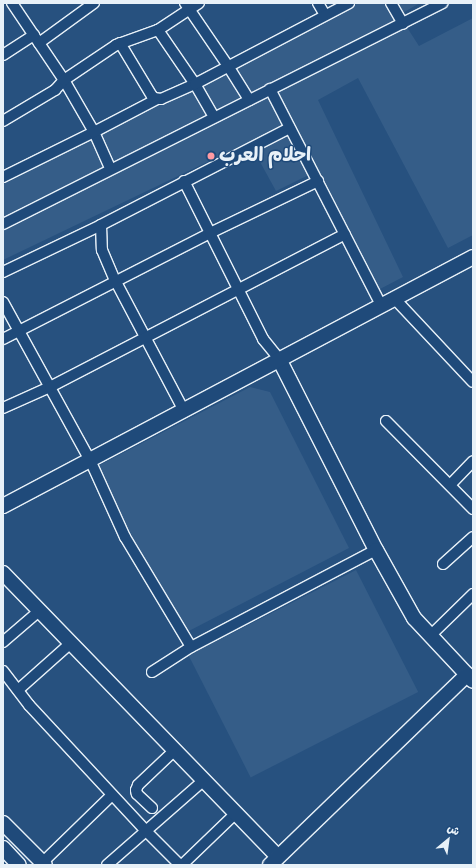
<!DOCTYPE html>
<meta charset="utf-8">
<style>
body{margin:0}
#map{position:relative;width:476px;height:868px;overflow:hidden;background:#27517f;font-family:Caveat,"Playpen Sans Arabic",sans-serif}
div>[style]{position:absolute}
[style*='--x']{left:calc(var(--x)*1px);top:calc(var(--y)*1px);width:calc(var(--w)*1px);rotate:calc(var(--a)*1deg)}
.built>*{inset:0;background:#355d88;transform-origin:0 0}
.roads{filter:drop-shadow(1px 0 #e8f1f8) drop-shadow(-1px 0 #e8f1f8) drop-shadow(0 1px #e8f1f8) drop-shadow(0 -1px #e8f1f8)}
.street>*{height:10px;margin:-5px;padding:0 5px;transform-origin:5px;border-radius:5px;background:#1f4a7a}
.secondary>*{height:14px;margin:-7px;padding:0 7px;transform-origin:7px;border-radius:7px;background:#1f4a7a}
.dots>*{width:11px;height:11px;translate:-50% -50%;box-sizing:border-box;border:2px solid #1f4a7a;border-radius:50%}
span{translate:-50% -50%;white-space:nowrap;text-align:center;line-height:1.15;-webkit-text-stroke:3px #1f4a7a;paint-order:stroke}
.poi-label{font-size:19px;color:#e8f1f8;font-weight:700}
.left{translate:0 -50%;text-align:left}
.frame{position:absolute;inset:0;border:4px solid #e8f1f8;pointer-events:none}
.north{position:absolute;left:428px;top:820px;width:40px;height:40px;-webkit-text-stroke:3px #1f4a7a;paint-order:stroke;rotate:29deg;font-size:11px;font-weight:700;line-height:16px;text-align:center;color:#e8f1f8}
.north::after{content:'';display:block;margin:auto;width:14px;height:18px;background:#e8f1f8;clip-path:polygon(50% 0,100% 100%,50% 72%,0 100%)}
</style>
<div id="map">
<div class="built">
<div style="clip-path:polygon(344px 3px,420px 3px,399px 15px,419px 46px,473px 18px,473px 235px,448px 248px,358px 78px,318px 100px,403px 277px,380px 289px,319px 170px,276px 191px,249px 142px,3px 260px,3px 172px)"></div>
<div style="clip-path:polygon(250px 387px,270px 392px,349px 548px,183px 634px,96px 467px)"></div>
<div style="left:356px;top:570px;width:137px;height:188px;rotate:63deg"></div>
</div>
<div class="roads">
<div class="street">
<div style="--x:12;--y:3;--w:93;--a:56"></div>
<div style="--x:64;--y:80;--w:60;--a:60"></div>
<div style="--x:94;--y:132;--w:39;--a:66"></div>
<div style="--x:185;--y:3;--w:76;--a:55.7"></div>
<div style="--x:228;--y:66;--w:40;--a:58"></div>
<div style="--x:318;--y:3;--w:14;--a:60"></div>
<div style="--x:391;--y:3;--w:24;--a:60"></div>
<div style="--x:158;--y:30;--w:65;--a:55.6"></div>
<div style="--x:195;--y:84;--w:38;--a:60"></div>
<div style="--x:39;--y:43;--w:68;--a:-36"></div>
<div style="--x:120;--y:43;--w:62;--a:58.9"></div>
<div style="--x:152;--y:96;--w:3;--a:45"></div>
<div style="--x:154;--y:98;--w:7;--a:8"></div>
<div style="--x:161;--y:99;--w:37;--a:-24"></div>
<div style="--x:195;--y:84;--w:174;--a:-27.7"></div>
<div style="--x:3;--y:55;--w:37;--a:-33"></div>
<div style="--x:270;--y:89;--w:243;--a:62.8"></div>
<div style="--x:3;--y:121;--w:61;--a:-30.8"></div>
<div style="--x:55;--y:90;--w:13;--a:-48"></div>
<div style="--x:64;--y:80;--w:63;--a:-33.9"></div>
<div style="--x:116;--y:45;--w:45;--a:-19.7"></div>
<div style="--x:158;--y:30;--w:49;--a:-33.4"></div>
<div style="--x:3;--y:177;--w:102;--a:-26.3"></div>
<div style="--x:94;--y:132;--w:71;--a:-27.6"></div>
<div style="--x:184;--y:181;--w:177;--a:63.4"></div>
<div style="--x:263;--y:339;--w:26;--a:51"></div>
<div style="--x:3;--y:224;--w:492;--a:-26.7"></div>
<div style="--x:101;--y:225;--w:25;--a:88"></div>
<div style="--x:102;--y:250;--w:33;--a:67"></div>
<div style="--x:115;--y:280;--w:148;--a:62.2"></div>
<div style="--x:3;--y:272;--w:109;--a:-25.6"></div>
<div style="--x:101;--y:225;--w:212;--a:-27.2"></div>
<div style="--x:394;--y:298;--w:115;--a:46.8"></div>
<div style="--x:3;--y:302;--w:180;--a:61.2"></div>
<div style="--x:90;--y:460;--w:85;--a:65.6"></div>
<div style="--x:125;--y:537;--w:128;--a:59"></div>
<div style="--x:3;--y:339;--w:233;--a:-27.1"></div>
<div style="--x:210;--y:233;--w:120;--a:-25.7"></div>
<div style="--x:3;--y:408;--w:51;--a:-24.1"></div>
<div style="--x:50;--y:387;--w:332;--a:-27.4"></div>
<div style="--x:386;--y:421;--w:124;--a:45.3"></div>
<div style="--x:450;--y:485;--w:33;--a:-46"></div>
<div style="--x:443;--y:564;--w:40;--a:-42"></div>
<div style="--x:430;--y:636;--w:60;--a:-44.3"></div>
<div style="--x:3;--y:642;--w:48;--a:-40.7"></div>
<div style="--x:3;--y:671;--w:43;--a:52.6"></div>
<div style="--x:29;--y:705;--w:172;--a:47.1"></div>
<div style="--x:146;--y:831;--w:48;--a:45"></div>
<div style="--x:152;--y:672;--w:46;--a:-32.7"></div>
<div style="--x:191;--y:647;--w:209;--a:-27.7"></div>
<div style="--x:18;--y:690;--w:71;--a:-41.6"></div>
<div style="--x:152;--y:808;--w:21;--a:-137"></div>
<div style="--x:137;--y:794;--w:4;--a:-104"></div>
<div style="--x:136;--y:790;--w:5;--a:-68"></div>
<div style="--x:138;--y:785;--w:51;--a:-43.4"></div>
<div style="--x:43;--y:862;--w:96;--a:-44.2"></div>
<div style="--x:107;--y:865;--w:129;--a:-41.2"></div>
<div style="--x:182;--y:865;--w:75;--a:-43.9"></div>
</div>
<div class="secondary">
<div style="--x:279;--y:359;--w:214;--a:63.1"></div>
<div style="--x:376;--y:550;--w:78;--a:60.8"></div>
<div style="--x:414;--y:618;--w:86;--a:46.9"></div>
<div style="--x:3;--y:506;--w:532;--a:-27.91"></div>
<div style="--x:3;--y:573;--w:395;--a:45.9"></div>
<div style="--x:3;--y:823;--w:59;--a:45"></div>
<div style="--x:3;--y:848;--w:23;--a:47"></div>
<div style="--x:270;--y:865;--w:274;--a:-44"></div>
</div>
</div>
<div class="dots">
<div style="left:211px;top:156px;background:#ff9aa2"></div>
</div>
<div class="poi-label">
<span class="left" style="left:219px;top:156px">احلام العرب</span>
</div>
<div class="frame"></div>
<div class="north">ش</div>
</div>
